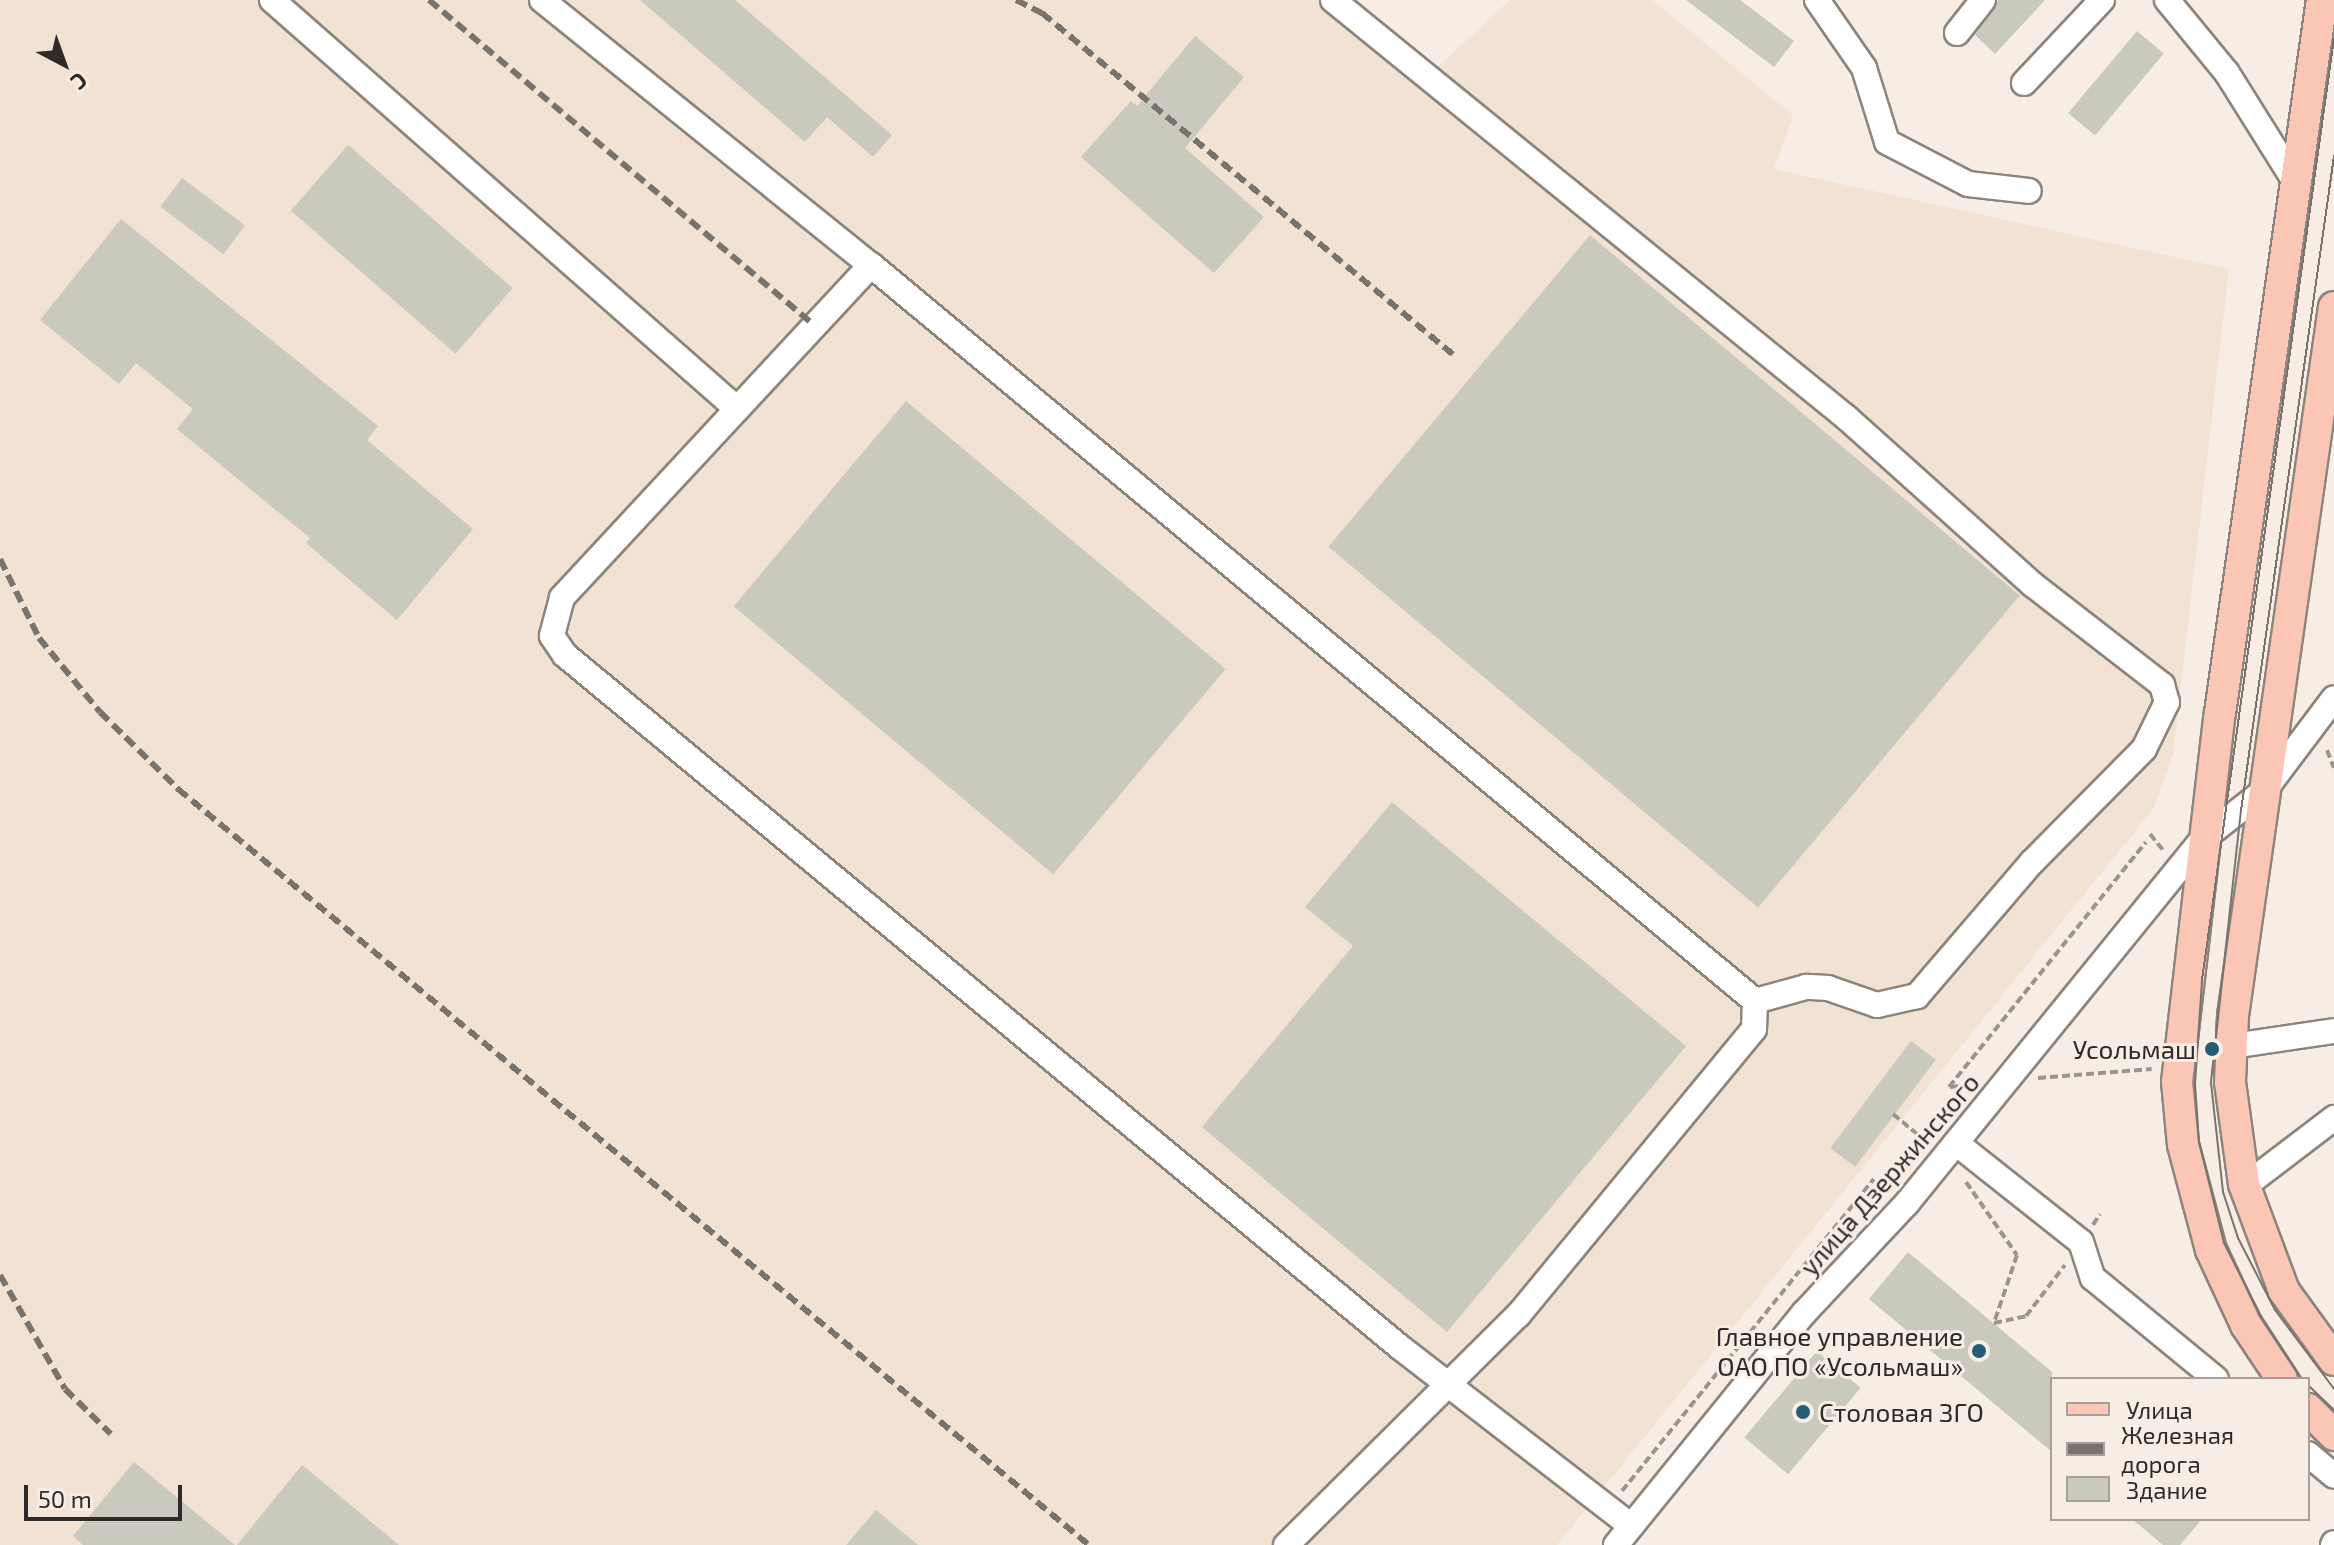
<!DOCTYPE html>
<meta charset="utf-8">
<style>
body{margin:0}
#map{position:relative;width:2334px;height:1545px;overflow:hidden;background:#f7ede4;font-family:"Exo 2",sans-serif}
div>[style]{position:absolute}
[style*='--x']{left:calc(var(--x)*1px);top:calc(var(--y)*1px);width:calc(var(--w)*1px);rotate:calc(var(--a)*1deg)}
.built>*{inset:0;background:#f1e2d3}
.building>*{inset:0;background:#cac9bd;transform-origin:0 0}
.path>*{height:4px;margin-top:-2px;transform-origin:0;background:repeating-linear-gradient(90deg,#9c958e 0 8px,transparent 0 12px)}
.roads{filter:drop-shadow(2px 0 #8d857c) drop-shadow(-2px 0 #8d857c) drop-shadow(0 2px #8d857c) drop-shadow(0 -2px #8d857c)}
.minor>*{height:24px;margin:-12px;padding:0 12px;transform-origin:12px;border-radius:12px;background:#fff}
.major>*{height:30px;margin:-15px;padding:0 15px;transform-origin:15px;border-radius:15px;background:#fbc6b6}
.tram>*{height:2px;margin:-1px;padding:0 1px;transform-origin:1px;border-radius:1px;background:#79736e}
.rail>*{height:6px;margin-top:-3px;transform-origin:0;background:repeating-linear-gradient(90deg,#79736e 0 12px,transparent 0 18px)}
.dots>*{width:22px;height:22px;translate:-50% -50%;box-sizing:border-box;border:4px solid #f7ede4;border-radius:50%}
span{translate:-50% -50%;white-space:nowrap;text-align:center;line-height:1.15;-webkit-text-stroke:6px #f7ede4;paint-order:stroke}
.poi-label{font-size:26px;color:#2e2a27}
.right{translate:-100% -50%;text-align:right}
.left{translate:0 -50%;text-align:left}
.street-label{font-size:26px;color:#2e2a27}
.legend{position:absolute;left:2050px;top:1377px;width:260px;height:144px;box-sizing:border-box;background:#f7ede4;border:2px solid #a79f98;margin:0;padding:10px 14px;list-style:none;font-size:24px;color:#2e2a27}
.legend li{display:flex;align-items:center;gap:16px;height:40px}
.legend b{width:40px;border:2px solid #a79f98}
.north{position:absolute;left:24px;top:24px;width:80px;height:80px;-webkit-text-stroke:6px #f7ede4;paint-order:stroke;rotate:139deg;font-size:22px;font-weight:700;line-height:32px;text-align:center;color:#2e2a27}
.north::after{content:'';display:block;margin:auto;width:28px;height:36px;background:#2e2a27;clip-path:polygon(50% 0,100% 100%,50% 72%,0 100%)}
.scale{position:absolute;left:24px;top:1485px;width:158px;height:36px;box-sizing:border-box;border:4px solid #2e2a27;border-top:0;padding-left:10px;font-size:24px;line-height:28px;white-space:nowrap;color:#2e2a27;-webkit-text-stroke:6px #f7ede4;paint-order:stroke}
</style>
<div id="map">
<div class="built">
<div style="clip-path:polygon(0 0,1335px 0,1428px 76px,1510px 0,1652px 0,1793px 115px,1774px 169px,2229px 269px,2173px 755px,2154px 808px,1557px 1545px,0 1545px)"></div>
</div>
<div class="building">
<div style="clip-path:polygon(640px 0,735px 0,892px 135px,873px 157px,827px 117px,805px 142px)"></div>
<div style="clip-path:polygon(1686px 0,1740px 0,1794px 41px,1774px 67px)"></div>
<div style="clip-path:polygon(1998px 0,2045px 0,1995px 54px,1975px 35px)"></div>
<div style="left:2137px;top:31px;width:35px;height:107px;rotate:40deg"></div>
<div style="clip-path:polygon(1195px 36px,1244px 77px,1185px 148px,1264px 217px,1214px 273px,1081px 157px,1131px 101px,1137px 106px)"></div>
<div style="left:348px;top:145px;width:218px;height:87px;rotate:41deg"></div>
<div style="left:182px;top:178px;width:79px;height:36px;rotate:37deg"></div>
<div style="clip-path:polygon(121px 219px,378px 426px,367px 440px,473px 529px,397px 620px,306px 543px,310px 538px,177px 429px,193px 409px,136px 363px,119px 384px,40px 320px)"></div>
<div style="left:1590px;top:235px;width:561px;height:407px;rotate:40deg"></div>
<div style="left:906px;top:401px;width:417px;height:268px;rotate:40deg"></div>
<div style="clip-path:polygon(1392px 802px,1686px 1046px,1447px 1332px,1202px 1127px,1353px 946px,1305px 907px)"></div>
<div style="left:1911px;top:1041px;width:31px;height:134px;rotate:37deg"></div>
<div style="clip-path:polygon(1908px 1252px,2052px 1372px,2052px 1452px,1869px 1299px)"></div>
<div style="left:1817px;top:1351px;width:57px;height:113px;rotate:40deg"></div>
<div style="clip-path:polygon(134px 1462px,235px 1545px,83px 1545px,73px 1536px)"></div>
<div style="clip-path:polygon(302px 1465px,399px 1545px,237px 1545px)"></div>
<div style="clip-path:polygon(876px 1510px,918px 1545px,846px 1545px)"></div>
<div style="clip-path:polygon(2132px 1519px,2202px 1519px,2180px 1545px,2163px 1545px)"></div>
</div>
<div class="path">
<div style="--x:2327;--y:750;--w:19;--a:69"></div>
<div style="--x:2150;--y:834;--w:22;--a:51"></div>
<div style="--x:2038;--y:1078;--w:114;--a:-4.5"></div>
<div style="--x:1949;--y:1087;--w:314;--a:-51.2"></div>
<div style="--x:1950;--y:1087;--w:27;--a:-6"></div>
<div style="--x:1893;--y:1114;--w:45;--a:39.6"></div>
<div style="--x:1966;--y:1182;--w:89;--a:55.1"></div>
<div style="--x:2017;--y:1255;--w:72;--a:108.7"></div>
<div style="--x:2093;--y:1225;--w:13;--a:-58"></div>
<div style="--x:1994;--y:1323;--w:33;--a:-12"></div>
<div style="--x:2026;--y:1316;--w:64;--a:-52.6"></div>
<div style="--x:1622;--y:1491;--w:401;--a:-51.1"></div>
</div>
<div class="roads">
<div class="minor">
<div style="--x:272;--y:0;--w:619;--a:41.33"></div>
<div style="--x:542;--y:0;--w:422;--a:38.9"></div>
<div style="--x:871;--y:265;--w:1150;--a:39.78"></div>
<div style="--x:1755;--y:1001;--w:28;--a:92"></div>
<div style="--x:1754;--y:1029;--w:371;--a:129.5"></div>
<div style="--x:1518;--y:1315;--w:327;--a:135.2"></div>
<div style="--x:1333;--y:0;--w:663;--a:39.12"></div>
<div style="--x:1847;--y:418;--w:249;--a:41.9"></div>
<div style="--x:2032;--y:584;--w:165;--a:37.8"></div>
<div style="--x:2162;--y:685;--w:18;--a:74"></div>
<div style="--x:2167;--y:702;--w:52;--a:116.1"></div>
<div style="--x:2144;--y:749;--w:159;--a:134.7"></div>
<div style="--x:2032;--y:862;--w:177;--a:130.6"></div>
<div style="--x:1917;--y:996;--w:41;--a:167.3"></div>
<div style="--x:1877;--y:1005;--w:52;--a:-160.9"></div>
<div style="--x:1828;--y:988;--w:22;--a:-177"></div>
<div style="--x:1806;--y:987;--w:53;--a:164.6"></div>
<div style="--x:1817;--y:0;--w:83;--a:55.3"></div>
<div style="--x:1864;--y:68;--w:77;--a:72.7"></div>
<div style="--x:1887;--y:142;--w:91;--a:27.4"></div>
<div style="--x:1968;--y:184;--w:61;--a:6.5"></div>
<div style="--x:2167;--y:0;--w:94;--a:50.6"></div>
<div style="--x:2227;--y:73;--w:130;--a:57.9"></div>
<div style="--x:1957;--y:33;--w:42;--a:-51.8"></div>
<div style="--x:2024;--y:83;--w:114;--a:-46.8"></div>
<div style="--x:871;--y:265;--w:454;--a:132.9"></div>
<div style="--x:562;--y:598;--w:39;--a:105"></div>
<div style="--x:552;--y:636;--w:23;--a:56"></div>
<div style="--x:565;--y:655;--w:1086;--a:39.66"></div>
<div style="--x:1401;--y:1348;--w:291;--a:37.7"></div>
<div style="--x:2246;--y:1044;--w:89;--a:-8.4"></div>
<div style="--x:1956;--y:1143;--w:159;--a:38.4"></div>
<div style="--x:2081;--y:1242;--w:38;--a:72"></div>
<div style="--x:2093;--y:1278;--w:159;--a:39.4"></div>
<div style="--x:2254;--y:1179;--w:101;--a:-37.3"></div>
<div style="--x:2308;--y:1454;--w:34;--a:40"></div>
<div style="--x:1616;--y:1545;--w:300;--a:-51"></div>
<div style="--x:1805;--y:1312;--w:149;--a:-46.9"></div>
<div style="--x:1907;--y:1203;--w:471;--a:-50.9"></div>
<div style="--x:2204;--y:838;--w:76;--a:-38.1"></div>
<div style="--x:2264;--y:791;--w:116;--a:-53"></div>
<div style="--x:2333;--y:1545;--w:2;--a:-63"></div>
</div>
<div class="major">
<div style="--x:2334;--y:307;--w:716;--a:98.11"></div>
<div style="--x:2233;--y:1016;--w:66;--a:92.6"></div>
<div style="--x:2230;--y:1082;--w:103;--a:82.2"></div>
<div style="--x:2244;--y:1184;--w:114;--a:69.5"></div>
<div style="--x:2284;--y:1291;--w:85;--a:54.1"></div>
<div style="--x:2282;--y:1379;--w:65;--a:-123.7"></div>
<div style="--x:2246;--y:1325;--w:83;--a:-115"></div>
<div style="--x:2211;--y:1250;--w:109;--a:-104.9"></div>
<div style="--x:2183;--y:1145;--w:63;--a:-95.4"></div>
<div style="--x:2177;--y:1082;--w:371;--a:-83.4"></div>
<div style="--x:2220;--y:713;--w:720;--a:-81.86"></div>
<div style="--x:2308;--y:1409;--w:37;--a:45"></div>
</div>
</div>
<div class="tram">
<div style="--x:2334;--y:156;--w:661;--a:98.09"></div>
<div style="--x:2241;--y:810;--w:275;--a:96.3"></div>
<div style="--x:2211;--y:1083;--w:110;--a:83.7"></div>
<div style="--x:2223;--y:1192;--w:48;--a:71.9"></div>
<div style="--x:2238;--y:1238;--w:81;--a:62.8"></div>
<div style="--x:2275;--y:1310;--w:99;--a:53.2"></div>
<div style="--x:2302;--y:1379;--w:75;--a:-123.1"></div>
<div style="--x:2261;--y:1316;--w:82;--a:-116.9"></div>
<div style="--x:2224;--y:1243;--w:104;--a:-103.9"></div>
<div style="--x:2199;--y:1142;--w:58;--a:-93.9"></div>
<div style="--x:2195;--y:1084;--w:104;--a:-86.1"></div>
<div style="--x:2202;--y:980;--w:951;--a:-82.02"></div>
<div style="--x:2308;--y:1385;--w:36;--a:44"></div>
</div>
<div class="rail">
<div style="--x:429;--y:0;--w:504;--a:40.17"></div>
<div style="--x:1016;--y:0;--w:29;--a:27"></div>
<div style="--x:1042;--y:13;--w:538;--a:39.72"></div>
<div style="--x:0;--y:559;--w:88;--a:63.7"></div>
<div style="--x:39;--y:638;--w:96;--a:50.5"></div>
<div style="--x:100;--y:712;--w:110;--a:44.6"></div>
<div style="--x:178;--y:789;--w:1184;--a:39.69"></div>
<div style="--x:0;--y:1275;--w:131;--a:60.3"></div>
<div style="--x:65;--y:1389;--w:64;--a:44.4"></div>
</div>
<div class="dots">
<div style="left:2212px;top:1049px;background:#225f76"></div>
<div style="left:1979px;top:1351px;background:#225f76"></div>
<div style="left:1803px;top:1412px;background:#225f76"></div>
</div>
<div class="poi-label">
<span class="right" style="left:2196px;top:1049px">Усольмаш</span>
<span class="right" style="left:1963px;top:1351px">Главное управление<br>ОАО ПО «Усольмаш»</span>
<span class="left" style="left:1819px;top:1412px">Столовая ЗГО</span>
</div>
<div class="street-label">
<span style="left:1889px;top:1174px;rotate:-49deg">улица Дзержинского</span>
</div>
<ul class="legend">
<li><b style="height:10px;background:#fbc6b6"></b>Улица</li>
<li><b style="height:10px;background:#79736e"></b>Железная дорога</li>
<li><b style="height:22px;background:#cac9bd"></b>Здание</li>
</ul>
<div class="north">С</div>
<div class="scale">50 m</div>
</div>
